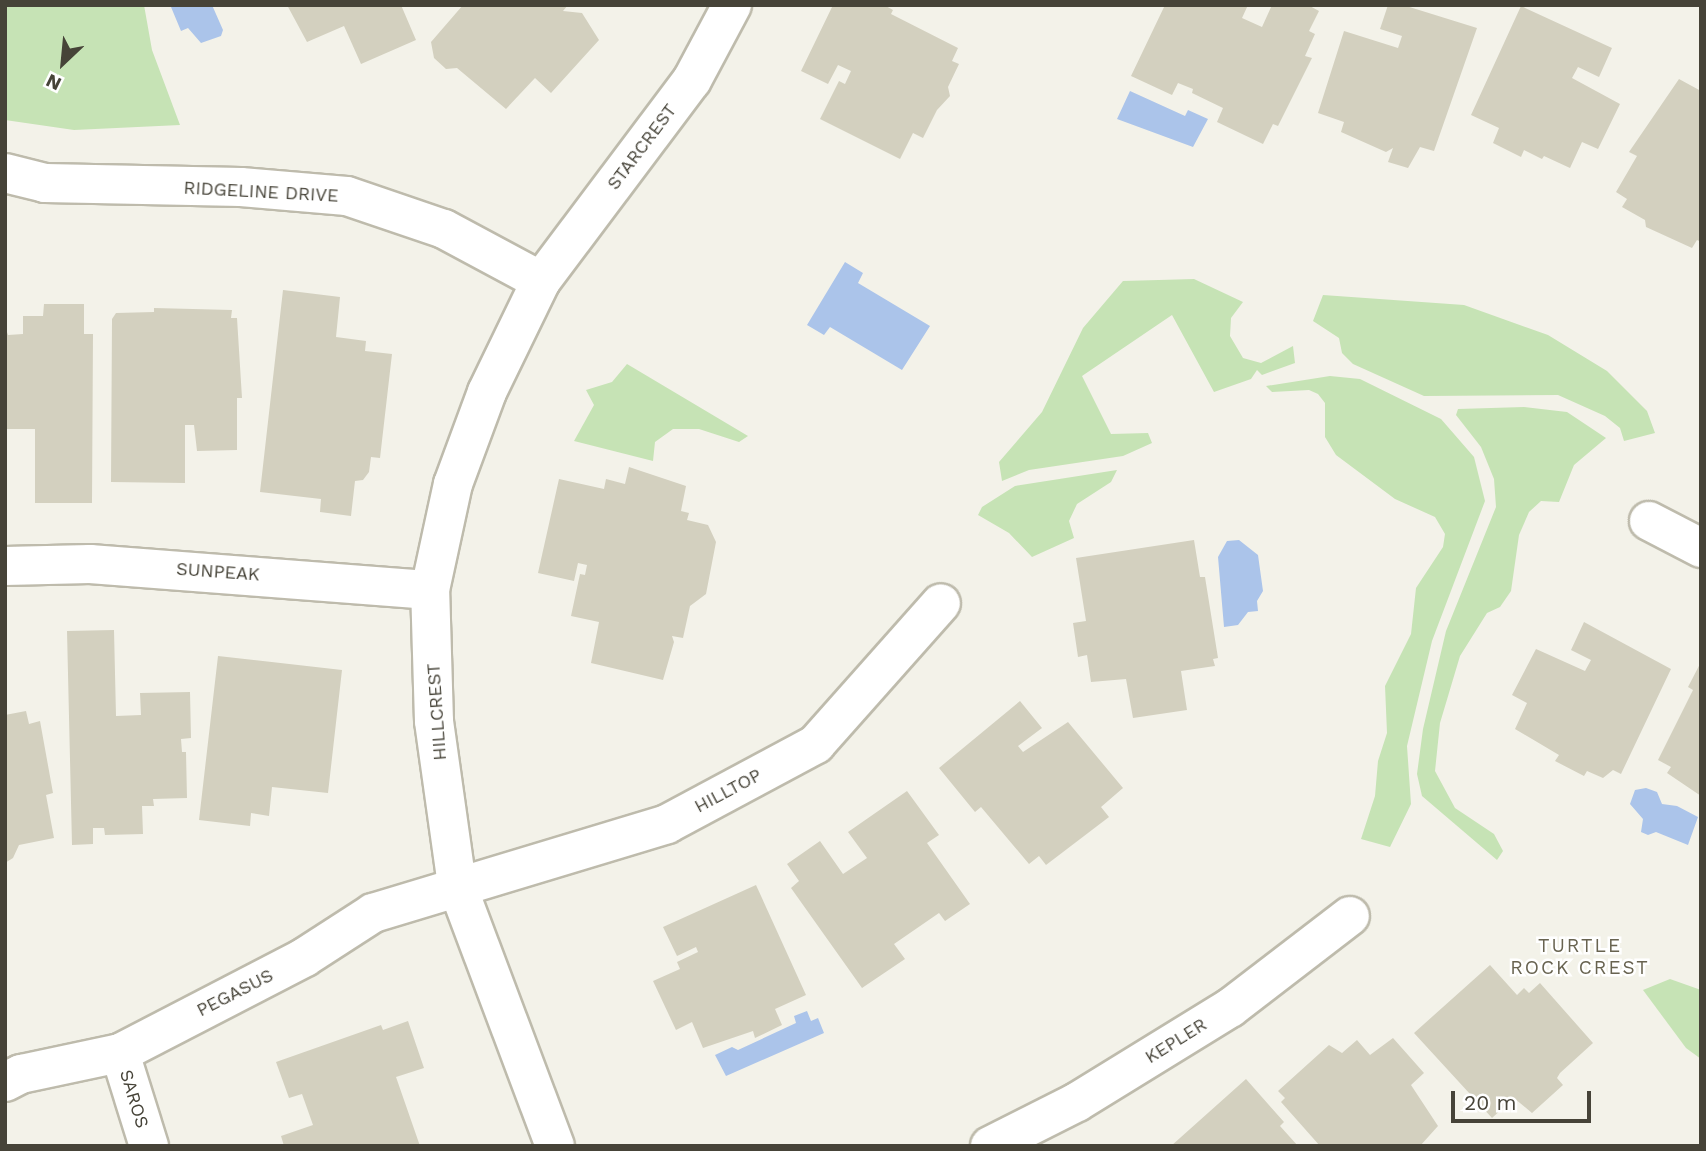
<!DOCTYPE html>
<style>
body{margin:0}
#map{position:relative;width:1706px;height:1151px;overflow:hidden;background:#f3f2e9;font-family:"Work Sans",sans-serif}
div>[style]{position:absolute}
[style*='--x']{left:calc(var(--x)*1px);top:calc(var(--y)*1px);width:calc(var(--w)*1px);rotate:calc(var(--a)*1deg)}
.green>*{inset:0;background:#c6e3b5}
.water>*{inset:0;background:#abc4ea}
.building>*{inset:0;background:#d3d0bf}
.roads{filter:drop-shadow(2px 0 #bebbac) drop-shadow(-2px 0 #bebbac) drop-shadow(0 2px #bebbac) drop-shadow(0 -2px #bebbac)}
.minor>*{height:38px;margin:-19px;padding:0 19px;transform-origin:19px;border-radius:19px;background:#fff}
.tertiary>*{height:38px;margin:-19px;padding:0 19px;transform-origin:19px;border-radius:19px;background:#fff}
span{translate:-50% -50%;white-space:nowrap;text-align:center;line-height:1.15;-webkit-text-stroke:5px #fff;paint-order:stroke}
.street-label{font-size:18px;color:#464338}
.neighbourhood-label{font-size:19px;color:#686350;letter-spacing:2px}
.frame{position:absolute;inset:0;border:7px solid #464338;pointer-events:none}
.north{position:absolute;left:28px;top:28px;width:70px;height:70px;-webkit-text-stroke:5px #fff;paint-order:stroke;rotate:206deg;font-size:19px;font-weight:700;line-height:28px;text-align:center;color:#464338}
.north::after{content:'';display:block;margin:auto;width:24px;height:32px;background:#464338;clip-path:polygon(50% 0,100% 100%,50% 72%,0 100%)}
.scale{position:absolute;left:1451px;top:1091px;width:140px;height:32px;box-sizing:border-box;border:4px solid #464338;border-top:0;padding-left:9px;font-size:21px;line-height:24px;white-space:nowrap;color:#464338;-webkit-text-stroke:5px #fff;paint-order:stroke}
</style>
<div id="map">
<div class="green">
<div style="clip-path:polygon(5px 5px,144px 5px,152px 50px,180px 125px,74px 130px,5px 120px)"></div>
<div style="clip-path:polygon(1194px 279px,1243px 302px,1231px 318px,1230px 336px,1243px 358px,1261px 363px,1293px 346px,1295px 363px,1262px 375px,1257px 370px,1251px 379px,1214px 392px,1172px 315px,1082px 376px,1111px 434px,1148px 433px,1152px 443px,1123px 456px,1029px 470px,1002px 481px,999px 462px,1042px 412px,1083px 328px,1123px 281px)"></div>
<div style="clip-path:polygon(1323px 295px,1464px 305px,1548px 335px,1607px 371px,1647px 411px,1655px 433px,1624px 441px,1620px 428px,1605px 416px,1558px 395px,1424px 396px,1353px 364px,1342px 353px,1339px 338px,1313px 321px)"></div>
<div style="clip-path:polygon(627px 364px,748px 436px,739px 442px,699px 429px,673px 429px,655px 442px,653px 461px,574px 441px,594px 405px,586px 390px,612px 382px)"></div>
<div style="clip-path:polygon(1330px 376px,1360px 379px,1441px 419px,1474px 457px,1485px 501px,1432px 641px,1407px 746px,1411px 804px,1390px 847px,1361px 839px,1375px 796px,1378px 761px,1387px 733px,1385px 686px,1411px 634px,1416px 588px,1443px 547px,1445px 534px,1435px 517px,1395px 499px,1336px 455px,1325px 437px,1325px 403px,1318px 394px,1309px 390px,1272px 392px,1266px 386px)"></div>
<div style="clip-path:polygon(1524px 407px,1567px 412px,1606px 438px,1574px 465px,1559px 502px,1541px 501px,1529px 512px,1519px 535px,1511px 591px,1500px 607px,1487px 613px,1460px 656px,1440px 723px,1435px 771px,1455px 808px,1494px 834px,1503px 851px,1497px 860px,1422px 796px,1417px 774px,1423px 729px,1446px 631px,1496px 507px,1494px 479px,1481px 447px,1456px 415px,1458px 409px)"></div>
<div style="clip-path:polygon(1117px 470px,1111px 482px,1077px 504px,1069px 521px,1074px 538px,1032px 557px,1009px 533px,978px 515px,982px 507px,1015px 486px)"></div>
<div style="clip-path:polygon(1670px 979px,1701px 990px,1701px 1059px,1686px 1048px,1643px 990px)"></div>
</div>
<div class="water">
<div style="clip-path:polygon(212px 5px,223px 30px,221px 36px,201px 43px,188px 28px,181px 31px,171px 7px)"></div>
<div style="clip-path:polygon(1130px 91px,1185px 116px,1188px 110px,1208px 119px,1193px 147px,1117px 119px)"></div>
<div style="clip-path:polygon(845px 262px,863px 273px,858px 283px,930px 326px,902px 370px,830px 327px,824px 335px,807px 325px)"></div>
<div style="clip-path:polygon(1239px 540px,1258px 555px,1263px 591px,1257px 601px,1258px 611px,1248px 612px,1238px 625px,1224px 627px,1218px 557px,1227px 541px)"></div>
<div style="clip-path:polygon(1646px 788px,1657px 792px,1662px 804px,1677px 806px,1698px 817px,1688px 845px,1656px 832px,1648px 835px,1641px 832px,1643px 819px,1630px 804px,1635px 790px)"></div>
<div style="clip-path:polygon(807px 1011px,811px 1021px,818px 1018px,824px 1033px,726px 1076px,715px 1055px,732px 1047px,738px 1050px,796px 1023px,794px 1016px)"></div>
</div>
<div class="building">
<div style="clip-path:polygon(287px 5px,401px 5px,416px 40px,361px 64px,344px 26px,307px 42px)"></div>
<div style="clip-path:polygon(463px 5px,568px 5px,563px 11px,582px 13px,599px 40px,551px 93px,535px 78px,506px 109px,457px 68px,446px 69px,434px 58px,431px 42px)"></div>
<div style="clip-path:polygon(833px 5px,884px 5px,893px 10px,891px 14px,958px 48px,952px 61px,959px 64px,948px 87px,950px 96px,937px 110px,923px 138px,913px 133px,900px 159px,820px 119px,839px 81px,845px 84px,851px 71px,838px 65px,828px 84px,801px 71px)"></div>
<div style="clip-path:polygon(1165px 5px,1248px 5px,1242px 18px,1262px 27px,1272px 5px,1308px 5px,1319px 11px,1309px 31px,1315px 34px,1305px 56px,1312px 58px,1278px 126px,1273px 124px,1263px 144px,1217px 122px,1223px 108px,1192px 93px,1193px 89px,1178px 83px,1172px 95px,1131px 76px)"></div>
<div style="clip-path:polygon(1388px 5px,1403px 5px,1477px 28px,1434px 151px,1420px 147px,1408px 168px,1388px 162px,1393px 148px,1386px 152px,1341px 132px,1344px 122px,1318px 113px,1344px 31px,1398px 48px,1402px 36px,1380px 29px)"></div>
<div style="clip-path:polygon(1521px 6px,1612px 48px,1599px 77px,1578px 67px,1572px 78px,1620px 104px,1598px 149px,1582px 142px,1570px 168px,1544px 156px,1542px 159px,1524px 150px,1521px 157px,1493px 143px,1499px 128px,1471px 115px)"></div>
<div style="clip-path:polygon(1679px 79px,1701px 91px,1701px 242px,1697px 240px,1692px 248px,1646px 227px,1645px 220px,1622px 207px,1627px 199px,1616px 192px,1637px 156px,1629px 152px)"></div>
<div style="clip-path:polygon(283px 290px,340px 297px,336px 337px,366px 341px,365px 351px,392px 354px,380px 458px,371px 457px,369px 472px,363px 480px,355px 481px,351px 516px,320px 512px,321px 499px,260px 492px)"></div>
<div style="clip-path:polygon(44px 304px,84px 304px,84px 334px,93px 334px,92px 503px,35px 503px,35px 429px,5px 429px,5px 326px,8px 335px,23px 334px,23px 316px,43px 316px)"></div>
<div style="clip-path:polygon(154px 308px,232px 310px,231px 318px,237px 318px,242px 398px,237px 398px,237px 450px,197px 451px,194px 425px,185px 425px,185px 483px,111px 482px,112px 319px,116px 313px,154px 312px)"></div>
<div style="clip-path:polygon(629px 467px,686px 486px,681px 511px,689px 513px,687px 520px,708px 525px,716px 542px,706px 594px,690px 606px,683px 638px,672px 636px,674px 642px,663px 680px,591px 663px,599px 622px,571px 616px,580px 574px,585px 575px,587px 565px,578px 563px,574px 581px,538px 573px,559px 479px,604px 489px,606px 479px,625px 484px)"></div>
<div style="clip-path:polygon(1194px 540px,1200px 577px,1205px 577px,1218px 658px,1213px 659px,1215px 666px,1181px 671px,1187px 710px,1133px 718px,1126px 679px,1091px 682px,1087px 655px,1078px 657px,1073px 623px,1086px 621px,1076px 558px)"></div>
<div style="clip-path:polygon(1584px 622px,1671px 669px,1621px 774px,1613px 770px,1603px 778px,1587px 771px,1584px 776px,1555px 761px,1559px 755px,1515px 729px,1527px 703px,1512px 695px,1536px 649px,1585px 671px,1591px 660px,1571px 650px)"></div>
<div style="clip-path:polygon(114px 630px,116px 716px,141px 715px,140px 693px,190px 692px,191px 738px,181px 739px,182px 752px,186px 752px,187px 798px,153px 799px,154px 806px,142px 806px,143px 834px,105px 835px,104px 828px,93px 828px,93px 844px,72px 845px,67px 631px)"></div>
<div style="clip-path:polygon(218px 656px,342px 670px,328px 793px,272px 787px,269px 816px,251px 813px,250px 826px,199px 820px)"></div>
<div style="clip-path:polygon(1701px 662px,1701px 796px,1667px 773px,1671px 767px,1658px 760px,1693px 690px,1688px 687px)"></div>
<div style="clip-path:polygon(1020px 701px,1042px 728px,1018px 746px,1023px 752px,1068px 722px,1123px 788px,1101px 807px,1109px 817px,1046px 865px,1039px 856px,1029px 864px,981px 807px,975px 812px,939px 768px)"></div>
<div style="clip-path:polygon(26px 711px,29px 724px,40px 721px,53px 793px,46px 795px,54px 838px,19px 845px,13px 858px,5px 863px,5px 715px)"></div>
<div style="clip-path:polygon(907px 791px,939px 835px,927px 843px,970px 904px,945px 921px,939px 913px,894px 944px,905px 959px,862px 988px,791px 888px,799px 881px,787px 864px,820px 841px,843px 874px,867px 858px,848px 832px)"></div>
<div style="clip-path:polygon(756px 885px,806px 995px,775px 1009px,782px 1025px,755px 1038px,753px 1031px,703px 1048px,692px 1022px,676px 1030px,653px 981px,680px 969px,677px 962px,698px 952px,696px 947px,677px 956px,663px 927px)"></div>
<div style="clip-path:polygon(1490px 965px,1517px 995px,1524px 988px,1529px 993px,1540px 983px,1593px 1043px,1560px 1073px,1557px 1078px,1563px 1085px,1532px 1113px,1514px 1098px,1492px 1118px,1414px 1033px)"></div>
<div style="clip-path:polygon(408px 1021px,424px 1068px,396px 1077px,420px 1146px,284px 1146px,281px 1136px,313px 1125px,302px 1094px,289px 1098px,276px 1062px,381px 1025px,383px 1030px)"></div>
<div style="clip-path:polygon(1393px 1038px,1424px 1073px,1411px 1085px,1438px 1126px,1420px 1146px,1320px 1146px,1281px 1102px,1285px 1098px,1278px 1091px,1329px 1045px,1342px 1053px,1357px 1040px,1370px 1055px)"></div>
<div style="clip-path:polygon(1246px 1079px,1284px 1122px,1280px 1126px,1298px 1146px,1171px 1146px)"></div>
</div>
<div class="roads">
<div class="minor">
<div style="--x:1649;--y:521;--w:59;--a:27.4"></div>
<div style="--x:5;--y:566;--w:85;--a:-1.3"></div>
<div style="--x:90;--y:564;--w:341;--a:4.4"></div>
<div style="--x:120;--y:1053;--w:97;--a:72.7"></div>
<div style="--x:5;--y:1082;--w:18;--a:-27"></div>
<div style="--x:21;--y:1074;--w:101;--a:-12"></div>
<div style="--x:120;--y:1053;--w:208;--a:-27.4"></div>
<div style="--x:305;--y:957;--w:81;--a:-32.9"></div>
<div style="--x:373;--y:913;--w:307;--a:-16.8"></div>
<div style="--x:667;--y:824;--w:169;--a:-28.2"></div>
<div style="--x:816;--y:744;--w:188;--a:-48.4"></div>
<div style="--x:990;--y:1146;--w:97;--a:-26.8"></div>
<div style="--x:1077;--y:1102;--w:180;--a:-31.6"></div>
<div style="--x:1230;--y:1008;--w:151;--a:-37.5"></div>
</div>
<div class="tertiary">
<div style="--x:5;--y:173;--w:41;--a:14"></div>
<div style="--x:45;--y:183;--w:196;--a:1.2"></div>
<div style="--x:241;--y:187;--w:106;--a:4.9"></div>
<div style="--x:347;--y:196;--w:102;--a:18.8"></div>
<div style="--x:444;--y:229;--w:110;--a:28.2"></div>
<div style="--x:555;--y:1146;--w:279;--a:-110.6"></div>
<div style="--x:457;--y:885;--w:166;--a:-98"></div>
<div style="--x:434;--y:721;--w:131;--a:-91.7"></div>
<div style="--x:430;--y:590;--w:108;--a:-77.8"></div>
<div style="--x:453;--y:484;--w:98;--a:-69.7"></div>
<div style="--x:487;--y:392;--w:123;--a:-64.1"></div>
<div style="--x:541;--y:281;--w:251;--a:-53.1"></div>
<div style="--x:692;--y:80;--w:85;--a:-61.9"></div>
</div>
</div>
<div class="street-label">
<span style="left:642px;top:147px;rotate:-53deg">STARCREST</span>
<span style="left:261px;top:192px;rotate:3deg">RIDGELINE DRIVE</span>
<span style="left:218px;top:572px;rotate:4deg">SUNPEAK</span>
<span style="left:437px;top:712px;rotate:-94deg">HILLCREST</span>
<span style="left:728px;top:791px;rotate:-28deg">HILLTOP</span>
<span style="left:235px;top:993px;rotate:-27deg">PEGASUS</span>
<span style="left:1176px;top:1041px;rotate:-32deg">KEPLER</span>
<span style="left:134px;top:1099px;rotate:73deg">SAROS</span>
</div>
<div class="neighbourhood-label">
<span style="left:1580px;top:957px">TURTLE<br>ROCK CREST</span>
</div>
<div class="frame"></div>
<div class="north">N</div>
<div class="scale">20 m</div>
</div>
